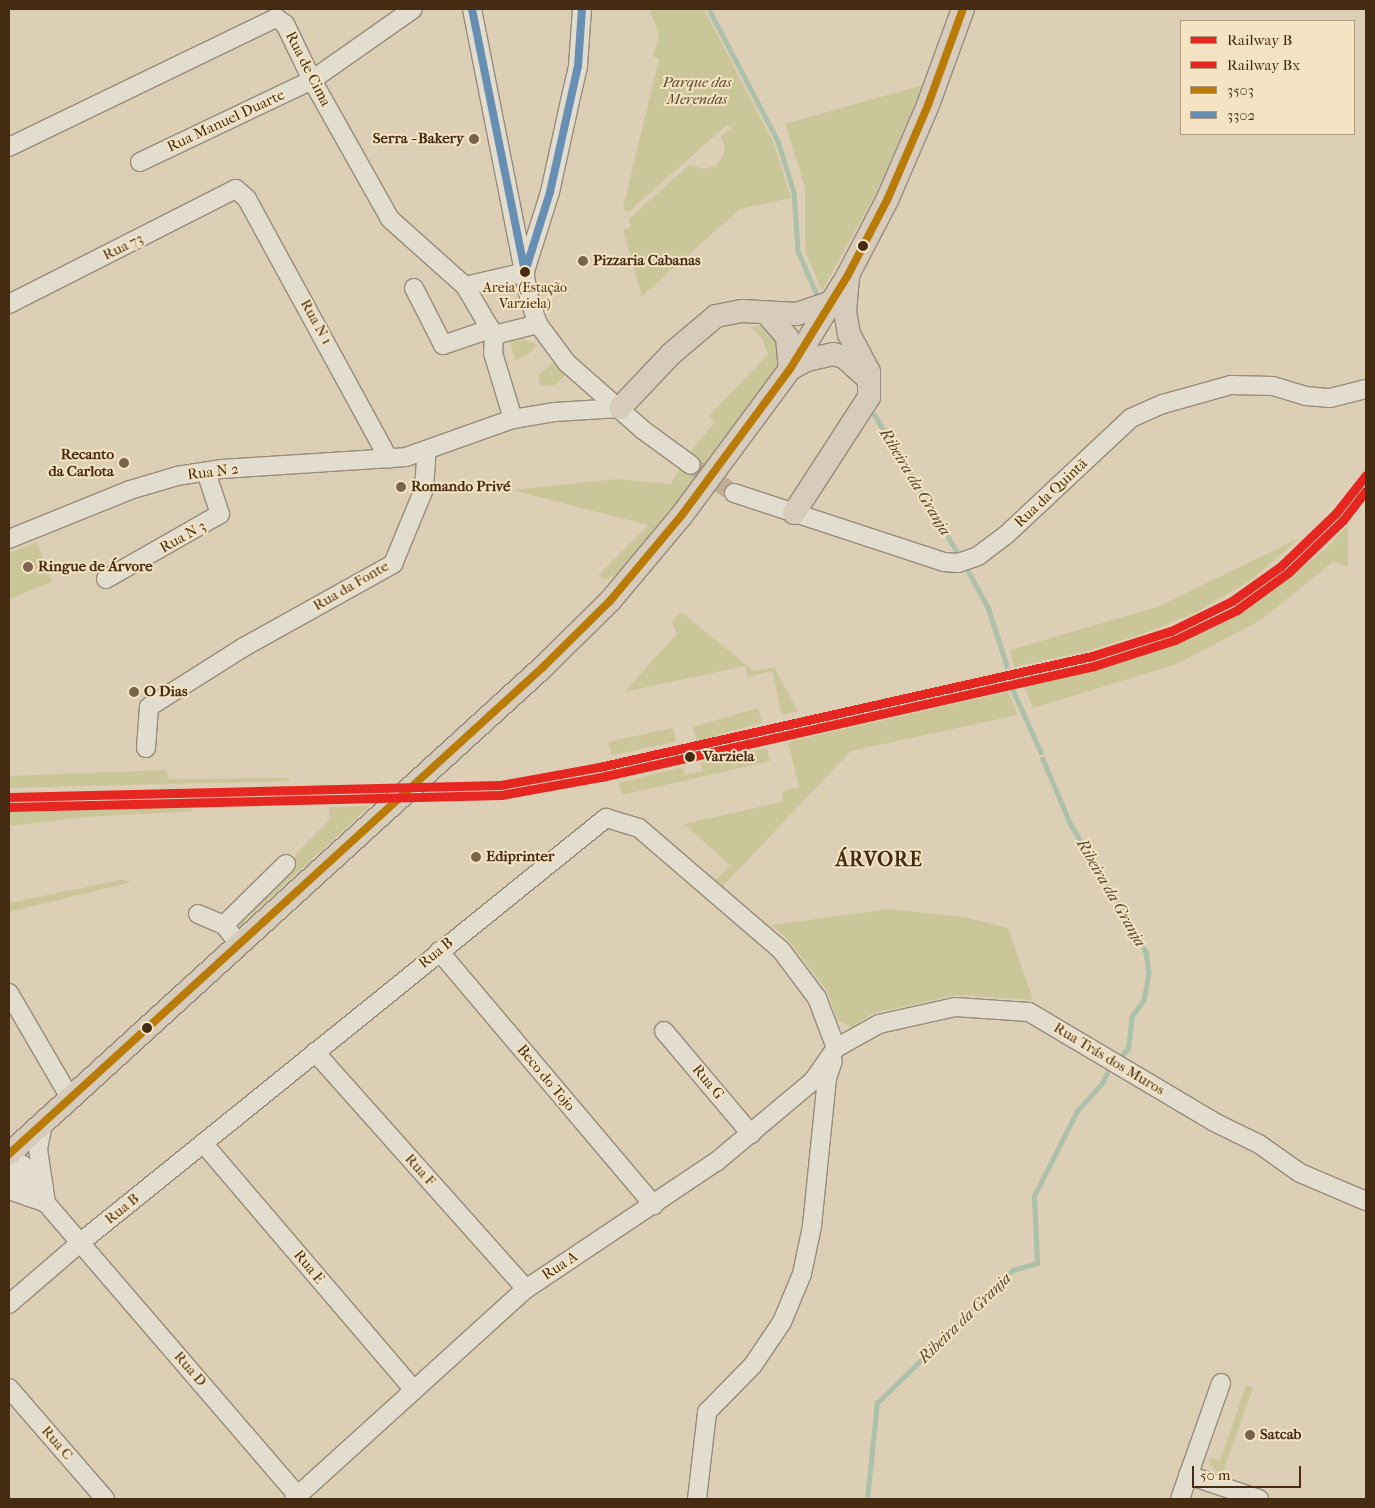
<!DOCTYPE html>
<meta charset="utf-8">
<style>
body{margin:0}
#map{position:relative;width:1375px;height:1508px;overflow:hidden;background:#ddcfb5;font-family:"IM FELL French Canon",serif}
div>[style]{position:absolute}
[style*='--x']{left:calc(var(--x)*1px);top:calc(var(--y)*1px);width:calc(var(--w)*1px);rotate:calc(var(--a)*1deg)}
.green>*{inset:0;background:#cbc59a;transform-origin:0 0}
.stream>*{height:4.5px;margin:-2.25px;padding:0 2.25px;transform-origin:2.25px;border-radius:2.25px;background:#adc0aa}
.minor-tunnel>*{height:18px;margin-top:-9px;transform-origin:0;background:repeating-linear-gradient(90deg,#bfae95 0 18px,transparent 0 27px)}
.roads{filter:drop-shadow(1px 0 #978b7a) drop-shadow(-1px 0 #978b7a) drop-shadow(0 1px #978b7a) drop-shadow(0 -1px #978b7a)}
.minor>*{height:18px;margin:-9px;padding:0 9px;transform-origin:9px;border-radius:9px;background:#e3ddcf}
.major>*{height:22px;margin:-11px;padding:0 11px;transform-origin:11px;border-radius:11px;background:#d7ccbb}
.bus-1>*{height:8px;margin:-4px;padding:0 4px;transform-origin:4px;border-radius:4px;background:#b97b07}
.bus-2>*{height:8px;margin:-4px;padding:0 4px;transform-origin:4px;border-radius:4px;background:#678fb4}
.rail-1>*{height:9px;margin:-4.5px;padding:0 4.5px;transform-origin:4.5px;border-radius:4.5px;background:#e62621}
.rail-2>*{height:9px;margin:-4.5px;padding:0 4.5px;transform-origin:4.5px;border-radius:4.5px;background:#e62621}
.dots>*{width:14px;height:14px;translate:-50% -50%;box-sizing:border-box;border:2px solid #f4e4c4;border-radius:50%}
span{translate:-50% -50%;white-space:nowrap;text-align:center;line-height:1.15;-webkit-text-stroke:4px #f4e4c4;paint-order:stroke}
.bus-label{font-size:14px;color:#462b13}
.street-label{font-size:15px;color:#462b13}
.park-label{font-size:15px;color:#5e4829;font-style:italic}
.poi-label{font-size:15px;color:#462b13;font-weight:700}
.right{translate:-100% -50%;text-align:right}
.left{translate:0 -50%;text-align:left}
.stop-label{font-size:15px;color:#462b13;font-weight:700}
.water-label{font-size:16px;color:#574730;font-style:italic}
.district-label{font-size:20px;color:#462b13;font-weight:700;letter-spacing:1px}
.frame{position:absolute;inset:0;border:10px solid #462b13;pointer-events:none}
.legend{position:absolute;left:1180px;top:20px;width:175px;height:115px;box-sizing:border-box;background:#f4e4c4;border:1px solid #ae9a7d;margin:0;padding:6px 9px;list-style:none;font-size:15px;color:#462b13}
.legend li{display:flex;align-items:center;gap:10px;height:25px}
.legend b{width:25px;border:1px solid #ae9a7d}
.scale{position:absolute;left:1192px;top:1466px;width:109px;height:22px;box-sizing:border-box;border:2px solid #462b13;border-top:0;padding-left:6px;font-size:15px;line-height:18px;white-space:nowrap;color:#462b13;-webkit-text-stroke:4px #f4e4c4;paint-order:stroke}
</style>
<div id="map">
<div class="green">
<div style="clip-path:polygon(650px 9px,704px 9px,774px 144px,791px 198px,740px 209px,642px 296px,623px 230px,631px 227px,629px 219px,689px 165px,704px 169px,715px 166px,722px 159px,725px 149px,721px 136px,731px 128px,727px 125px,627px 213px,623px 208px,659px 59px,653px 56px,659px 36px)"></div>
<div style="clip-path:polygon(923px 85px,877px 191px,822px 291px,805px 251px,805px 187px,785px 124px)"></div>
<div style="clip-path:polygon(760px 326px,778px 341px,780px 352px,776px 367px,709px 463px,659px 527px,614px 576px,605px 579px,598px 576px,648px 525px,512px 490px,617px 479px,670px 484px,681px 467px,689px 471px,697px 457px,690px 452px,714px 423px,709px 416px,768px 354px,762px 338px,750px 327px)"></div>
<div style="clip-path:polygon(521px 338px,538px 345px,526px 356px,515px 360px,510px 341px)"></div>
<div style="clip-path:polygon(555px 361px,567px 373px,555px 385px,541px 386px,538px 375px)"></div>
<div style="clip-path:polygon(1348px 525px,1348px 567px,1334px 561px,1261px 620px,1177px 664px,1033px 708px,1024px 686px,1107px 667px,1177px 645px,1228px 621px,1277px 588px,1327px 547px)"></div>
<div style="clip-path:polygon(1300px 538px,1251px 580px,1197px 612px,1151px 631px,1088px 651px,1014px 667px,1010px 650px,1157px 607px)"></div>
<div style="clip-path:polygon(37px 542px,52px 582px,9px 599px,9px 553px)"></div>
<div style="clip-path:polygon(681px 612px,754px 671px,774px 667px,798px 711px,782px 715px,772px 671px,748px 677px,745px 666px,624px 692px,677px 634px,672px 621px)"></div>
<div style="clip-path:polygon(1008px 692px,1018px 715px,851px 751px,720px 889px,713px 884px,730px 865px,684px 824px,782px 802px,783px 791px,799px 787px,788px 742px)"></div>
<div style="left:758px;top:708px;width:15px;height:68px;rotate:74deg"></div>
<div style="left:673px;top:728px;width:14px;height:66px;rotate:78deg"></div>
<div style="clip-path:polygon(767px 748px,770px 761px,622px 795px,619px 783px,683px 767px,685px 775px,703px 771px,701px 763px)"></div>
<div style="clip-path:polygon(166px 770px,168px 779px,289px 778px,289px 781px,9px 788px,9px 776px)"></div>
<div style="clip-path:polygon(370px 806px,236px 929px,236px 919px,292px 864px,296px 854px,329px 820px,329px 807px)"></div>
<div style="clip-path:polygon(189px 807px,194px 811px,85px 817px,9px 826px,9px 812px)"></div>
<div style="clip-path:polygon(121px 880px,132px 882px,9px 912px,9px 903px)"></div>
<div style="clip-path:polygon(890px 909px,963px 917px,1008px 928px,1033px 1000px,957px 995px,874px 1013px,851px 1027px,837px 1020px,827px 991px,788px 940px,772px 925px)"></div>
<div style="clip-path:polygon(1246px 1385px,1253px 1388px,1222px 1475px,1210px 1465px,1209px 1457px,1220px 1461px)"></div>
</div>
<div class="stream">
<div style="--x:709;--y:9;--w:149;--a:62.4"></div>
<div style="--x:778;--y:141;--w:53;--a:72.6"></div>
<div style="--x:794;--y:192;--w:59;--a:86.1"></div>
<div style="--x:798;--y:251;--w:48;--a:66.6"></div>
<div style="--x:874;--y:414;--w:159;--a:58.9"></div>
<div style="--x:967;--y:569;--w:43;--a:61.1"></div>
<div style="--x:988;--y:607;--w:62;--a:72.1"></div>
<div style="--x:1013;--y:690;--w:68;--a:65.7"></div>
<div style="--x:1043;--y:759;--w:69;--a:67.1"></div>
<div style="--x:1070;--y:823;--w:150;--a:59.5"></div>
<div style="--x:1146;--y:952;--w:21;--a:82"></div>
<div style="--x:1149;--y:973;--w:27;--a:100"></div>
<div style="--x:1144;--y:1000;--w:21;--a:125"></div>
<div style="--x:1132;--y:1017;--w:31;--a:96"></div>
<div style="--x:1129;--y:1048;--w:12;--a:132"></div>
<div style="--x:867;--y:1499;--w:97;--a:-84.1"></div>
<div style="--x:877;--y:1403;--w:190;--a:-44.4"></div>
<div style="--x:1013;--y:1270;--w:25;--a:-16"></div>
<div style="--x:1037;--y:1263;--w:67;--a:-92.6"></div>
<div style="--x:1034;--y:1196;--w:95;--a:-63.2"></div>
<div style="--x:1077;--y:1111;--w:38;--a:-48"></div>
<div style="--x:1102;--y:1083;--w:16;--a:-63"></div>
</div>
<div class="minor-tunnel">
<div style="--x:691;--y:465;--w:51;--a:33.1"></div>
</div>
<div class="roads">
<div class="minor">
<div style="--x:472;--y:9;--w:295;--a:78.8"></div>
<div style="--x:529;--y:298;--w:28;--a:71"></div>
<div style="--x:538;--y:324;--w:49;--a:53.4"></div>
<div style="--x:567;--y:363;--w:101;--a:41.4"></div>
<div style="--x:643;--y:430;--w:59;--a:36.1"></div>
<div style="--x:9;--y:147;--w:297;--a:-25.8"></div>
<div style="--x:276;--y:18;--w:11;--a:34"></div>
<div style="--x:285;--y:24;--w:62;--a:64.3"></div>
<div style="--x:312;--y:80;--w:159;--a:60.7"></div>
<div style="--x:390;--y:219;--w:101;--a:41.8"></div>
<div style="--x:465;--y:286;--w:57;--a:59.4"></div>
<div style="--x:494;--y:335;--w:45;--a:-14"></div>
<div style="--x:140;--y:162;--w:191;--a:-25.5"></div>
<div style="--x:312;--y:80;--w:123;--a:-35.1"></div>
<div style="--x:525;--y:271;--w:83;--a:-72.4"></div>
<div style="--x:550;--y:192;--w:93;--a:-77.6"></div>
<div style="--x:570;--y:101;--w:36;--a:-77"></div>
<div style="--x:578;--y:66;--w:57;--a:-86"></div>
<div style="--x:465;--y:286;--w:62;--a:-13.1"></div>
<div style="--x:414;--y:288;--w:64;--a:63"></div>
<div style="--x:443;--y:345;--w:50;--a:-18.8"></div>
<div style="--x:9;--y:304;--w:254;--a:-26.9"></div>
<div style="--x:236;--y:189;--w:15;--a:42"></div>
<div style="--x:247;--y:199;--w:296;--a:61.4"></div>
<div style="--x:494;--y:335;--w:18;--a:93"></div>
<div style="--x:493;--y:353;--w:69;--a:73.1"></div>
<div style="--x:734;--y:493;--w:221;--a:18.2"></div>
<div style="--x:944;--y:562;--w:14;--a:4"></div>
<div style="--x:958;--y:563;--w:21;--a:-19"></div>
<div style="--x:978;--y:556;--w:35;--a:-37"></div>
<div style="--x:1006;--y:535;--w:171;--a:-43.1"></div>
<div style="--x:1131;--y:418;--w:35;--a:-24"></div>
<div style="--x:1163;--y:404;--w:71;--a:-15.6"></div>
<div style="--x:1231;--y:385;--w:42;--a:1.4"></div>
<div style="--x:1273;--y:386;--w:34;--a:17"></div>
<div style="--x:1306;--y:396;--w:24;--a:5"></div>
<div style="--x:1330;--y:398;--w:37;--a:-14"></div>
<div style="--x:9;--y:539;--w:131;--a:-22"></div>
<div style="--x:130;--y:490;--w:49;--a:-16.6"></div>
<div style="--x:177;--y:476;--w:46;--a:-8.8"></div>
<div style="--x:222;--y:469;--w:184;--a:-3.7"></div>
<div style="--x:406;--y:457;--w:114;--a:-19.6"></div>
<div style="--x:513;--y:419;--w:43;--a:-9.5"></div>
<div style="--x:555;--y:412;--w:65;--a:-3.5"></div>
<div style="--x:106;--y:579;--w:131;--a:-29.7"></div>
<div style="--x:220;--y:514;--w:44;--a:-108.4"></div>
<div style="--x:146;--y:748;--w:41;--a:-85.8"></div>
<div style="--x:149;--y:707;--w:112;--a:-32.3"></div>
<div style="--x:244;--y:647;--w:171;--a:-29.1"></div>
<div style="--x:393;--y:564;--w:81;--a:-67.5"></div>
<div style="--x:424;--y:489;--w:39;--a:-86"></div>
<div style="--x:198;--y:914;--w:28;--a:23"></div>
<div style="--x:239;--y:944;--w:24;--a:-128"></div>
<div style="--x:224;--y:925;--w:87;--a:-44.5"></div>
<div style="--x:439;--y:951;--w:333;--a:49.8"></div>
<div style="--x:9;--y:993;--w:121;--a:59.8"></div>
<div style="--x:664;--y:1031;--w:135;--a:49.8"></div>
<div style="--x:315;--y:1052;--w:317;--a:48.3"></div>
<div style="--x:43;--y:1123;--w:26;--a:101"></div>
<div style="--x:38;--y:1149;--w:55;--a:81.6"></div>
<div style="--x:203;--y:1143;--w:325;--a:49.5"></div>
<div style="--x:9;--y:1157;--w:16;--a:30"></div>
<div style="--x:23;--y:1165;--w:30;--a:46"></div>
<div style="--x:9;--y:1162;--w:14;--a:73"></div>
<div style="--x:13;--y:1175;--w:27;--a:54"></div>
<div style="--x:9;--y:1190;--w:39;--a:19"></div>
<div style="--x:46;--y:1203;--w:386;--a:49.3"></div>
<div style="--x:9;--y:1304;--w:95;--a:-40.7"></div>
<div style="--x:81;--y:1242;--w:675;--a:-38.93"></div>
<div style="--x:606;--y:818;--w:34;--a:17"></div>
<div style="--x:639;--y:828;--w:187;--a:40.7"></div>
<div style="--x:781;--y:950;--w:60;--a:53.1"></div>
<div style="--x:817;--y:998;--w:53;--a:69.2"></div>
<div style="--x:9;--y:1388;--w:147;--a:49.1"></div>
<div style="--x:1188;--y:1475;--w:75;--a:18.7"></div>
<div style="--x:294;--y:1499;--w:313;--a:-42.2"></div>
<div style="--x:526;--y:1289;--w:229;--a:-33.8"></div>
<div style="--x:716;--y:1162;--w:126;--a:-39.9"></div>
<div style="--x:813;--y:1081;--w:40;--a:-55.1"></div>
<div style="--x:836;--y:1048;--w:49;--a:-29.2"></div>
<div style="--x:879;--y:1024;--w:78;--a:-12.6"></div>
<div style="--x:955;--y:1007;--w:74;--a:3.9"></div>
<div style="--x:1029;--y:1012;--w:215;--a:30.7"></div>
<div style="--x:1214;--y:1122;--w:50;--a:26.1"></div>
<div style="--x:1259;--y:1144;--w:50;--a:35.3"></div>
<div style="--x:1300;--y:1173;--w:72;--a:23"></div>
<div style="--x:697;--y:1499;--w:88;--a:-83.4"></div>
<div style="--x:707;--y:1412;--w:66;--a:-45.6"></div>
<div style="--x:753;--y:1365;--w:52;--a:-56"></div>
<div style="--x:782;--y:1322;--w:52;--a:-67.4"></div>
<div style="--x:802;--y:1274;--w:49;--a:-78.2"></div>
<div style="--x:812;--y:1226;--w:149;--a:-84.2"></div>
<div style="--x:827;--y:1078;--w:18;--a:-71"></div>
<div style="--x:1180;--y:1499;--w:123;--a:-70.5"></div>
</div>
<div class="major">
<div style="--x:768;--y:315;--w:29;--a:49"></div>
<div style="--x:787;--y:337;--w:32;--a:85"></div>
<div style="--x:790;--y:369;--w:19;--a:-28"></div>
<div style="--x:807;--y:360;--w:27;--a:-13"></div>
<div style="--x:833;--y:354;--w:11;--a:15"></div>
<div style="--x:844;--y:357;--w:30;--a:42"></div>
<div style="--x:620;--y:408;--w:74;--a:-46.6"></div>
<div style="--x:671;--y:354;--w:59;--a:-40.2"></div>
<div style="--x:716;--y:316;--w:26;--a:-11"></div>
<div style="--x:742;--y:311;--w:55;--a:3.1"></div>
<div style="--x:797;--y:314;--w:34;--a:-19"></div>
<div style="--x:794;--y:513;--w:138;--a:-57.1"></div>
<div style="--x:869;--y:397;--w:25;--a:-90"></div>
<div style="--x:869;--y:372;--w:43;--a:-117.8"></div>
<div style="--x:849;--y:334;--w:22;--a:-100"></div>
<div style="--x:845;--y:312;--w:35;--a:-85"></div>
<div style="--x:9;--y:1154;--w:723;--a:-42.36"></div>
<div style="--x:543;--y:667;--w:94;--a:-44.6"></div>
<div style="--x:610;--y:601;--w:112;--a:-50.1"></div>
<div style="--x:682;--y:515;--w:182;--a:-53.5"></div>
<div style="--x:790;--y:369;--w:110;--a:-58.3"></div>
<div style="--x:848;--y:275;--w:87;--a:-62.5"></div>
<div style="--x:888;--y:198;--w:101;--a:-66.7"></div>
<div style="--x:928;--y:105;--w:102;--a:-70"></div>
</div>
</div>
<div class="bus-1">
<div style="--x:9;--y:1154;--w:723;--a:-42.36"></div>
<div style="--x:543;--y:667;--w:94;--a:-44.6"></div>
<div style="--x:610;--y:601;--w:112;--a:-50.1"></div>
<div style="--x:682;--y:515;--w:182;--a:-53.5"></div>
<div style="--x:790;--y:369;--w:110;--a:-58.3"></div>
<div style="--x:848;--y:275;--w:87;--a:-62.5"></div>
<div style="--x:888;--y:198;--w:101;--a:-66.7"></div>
<div style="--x:928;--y:105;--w:102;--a:-70"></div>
</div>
<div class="bus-2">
<div style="--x:472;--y:9;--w:264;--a:78.6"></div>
<div style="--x:525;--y:272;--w:84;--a:-72.6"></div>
<div style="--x:550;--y:192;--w:129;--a:-77.5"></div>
<div style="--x:578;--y:66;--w:57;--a:-86"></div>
</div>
<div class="rail-1">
<div style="--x:9;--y:797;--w:491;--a:-1.4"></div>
<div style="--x:500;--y:785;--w:101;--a:-10.3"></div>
<div style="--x:599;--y:767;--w:505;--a:-12.69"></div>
<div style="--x:1092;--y:656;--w:83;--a:-17.6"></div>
<div style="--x:1171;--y:631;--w:68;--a:-26.2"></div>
<div style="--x:1232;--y:601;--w:60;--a:-35.5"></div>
<div style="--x:1281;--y:566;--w:76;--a:-43.9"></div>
<div style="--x:1336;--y:513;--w:48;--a:-51.7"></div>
</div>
<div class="rail-2">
<div style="--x:9;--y:807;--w:492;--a:-1.4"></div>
<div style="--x:501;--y:795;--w:102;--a:-10.2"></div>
<div style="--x:601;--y:777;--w:505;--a:-12.69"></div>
<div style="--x:1094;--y:666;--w:85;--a:-17.8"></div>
<div style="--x:1175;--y:640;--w:69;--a:-25.8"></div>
<div style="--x:1237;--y:610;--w:63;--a:-36"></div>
<div style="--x:1288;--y:573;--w:76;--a:-43.9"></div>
<div style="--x:1343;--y:520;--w:37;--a:-52"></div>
</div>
<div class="dots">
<div style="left:474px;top:139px;background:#7b644c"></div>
<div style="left:863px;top:246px;background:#462b13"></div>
<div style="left:583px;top:261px;background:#7b644c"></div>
<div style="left:525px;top:272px;background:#462b13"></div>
<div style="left:124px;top:463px;background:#7b644c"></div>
<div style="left:401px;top:487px;background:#7b644c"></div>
<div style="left:28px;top:567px;background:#7b644c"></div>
<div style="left:134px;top:692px;background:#7b644c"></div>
<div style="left:690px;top:757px;background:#462b13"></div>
<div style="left:476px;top:857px;background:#7b644c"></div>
<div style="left:147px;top:1028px;background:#462b13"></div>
<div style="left:1250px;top:1435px;background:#7b644c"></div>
</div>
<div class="bus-label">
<span style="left:525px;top:296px">Areia (Estação<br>Varziela)</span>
</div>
<div class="street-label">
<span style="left:308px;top:69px;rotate:63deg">Rua de Cima</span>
<span style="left:226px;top:121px;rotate:-25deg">Rua Manuel Duarte</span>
<span style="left:123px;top:247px;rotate:-26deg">Rua 73</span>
<span style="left:316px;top:322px;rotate:61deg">Rua N 1</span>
<span style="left:213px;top:472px;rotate:-7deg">Rua N 2</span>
<span style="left:1051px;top:493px;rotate:-43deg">Rua da Quintã</span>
<span style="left:183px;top:537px;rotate:-29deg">Rua N 3</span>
<span style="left:351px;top:586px;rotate:-30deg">Rua da Fonte</span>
<span style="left:436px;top:953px;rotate:-39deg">Rua B</span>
<span style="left:1109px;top:1059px;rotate:31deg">Rua Trás dos Muros</span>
<span style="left:546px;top:1078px;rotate:50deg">Beco do Tojo</span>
<span style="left:708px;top:1082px;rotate:50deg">Rua G</span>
<span style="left:420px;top:1170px;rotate:48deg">Rua F</span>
<span style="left:122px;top:1209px;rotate:-39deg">Rua B</span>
<span style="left:560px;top:1266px;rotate:-33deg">Rua A</span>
<span style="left:309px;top:1267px;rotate:50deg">Rua E</span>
<span style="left:190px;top:1369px;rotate:49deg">Rua D</span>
<span style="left:57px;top:1443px;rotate:49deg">Rua C</span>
</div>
<div class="park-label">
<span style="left:697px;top:91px">Parque das<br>Merendas</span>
</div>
<div class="poi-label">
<span class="right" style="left:464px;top:139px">Serra - Bakery</span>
<span class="left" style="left:593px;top:261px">Pizzaria Cabanas</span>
<span class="right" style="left:114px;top:463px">Recanto<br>da Carlota</span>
<span class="left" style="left:411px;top:487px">Romando Privé</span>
<span class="left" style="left:38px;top:567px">Ringue de Árvore</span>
<span class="left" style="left:144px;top:692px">O Dias</span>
<span class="left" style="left:486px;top:857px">Ediprinter</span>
<span class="left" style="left:1260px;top:1435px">Satcab</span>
</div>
<div class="stop-label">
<span class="left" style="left:703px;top:757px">Varziela</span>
</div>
<div class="water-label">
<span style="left:915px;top:482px;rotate:59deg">Ribeira da Granja</span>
<span style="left:1111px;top:893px;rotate:60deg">Ribeira da Granja</span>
<span style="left:965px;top:1318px;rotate:-44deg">Ribeira da Granja</span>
</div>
<div class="district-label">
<span style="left:879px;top:859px">ÁRVORE</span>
</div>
<div class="frame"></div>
<ul class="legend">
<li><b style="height:6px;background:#e62621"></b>Railway B</li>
<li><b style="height:6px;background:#e62621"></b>Railway Bx</li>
<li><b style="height:6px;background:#b97b07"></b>3503</li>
<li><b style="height:6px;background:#678fb4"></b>3302</li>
</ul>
<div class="scale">50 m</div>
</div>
